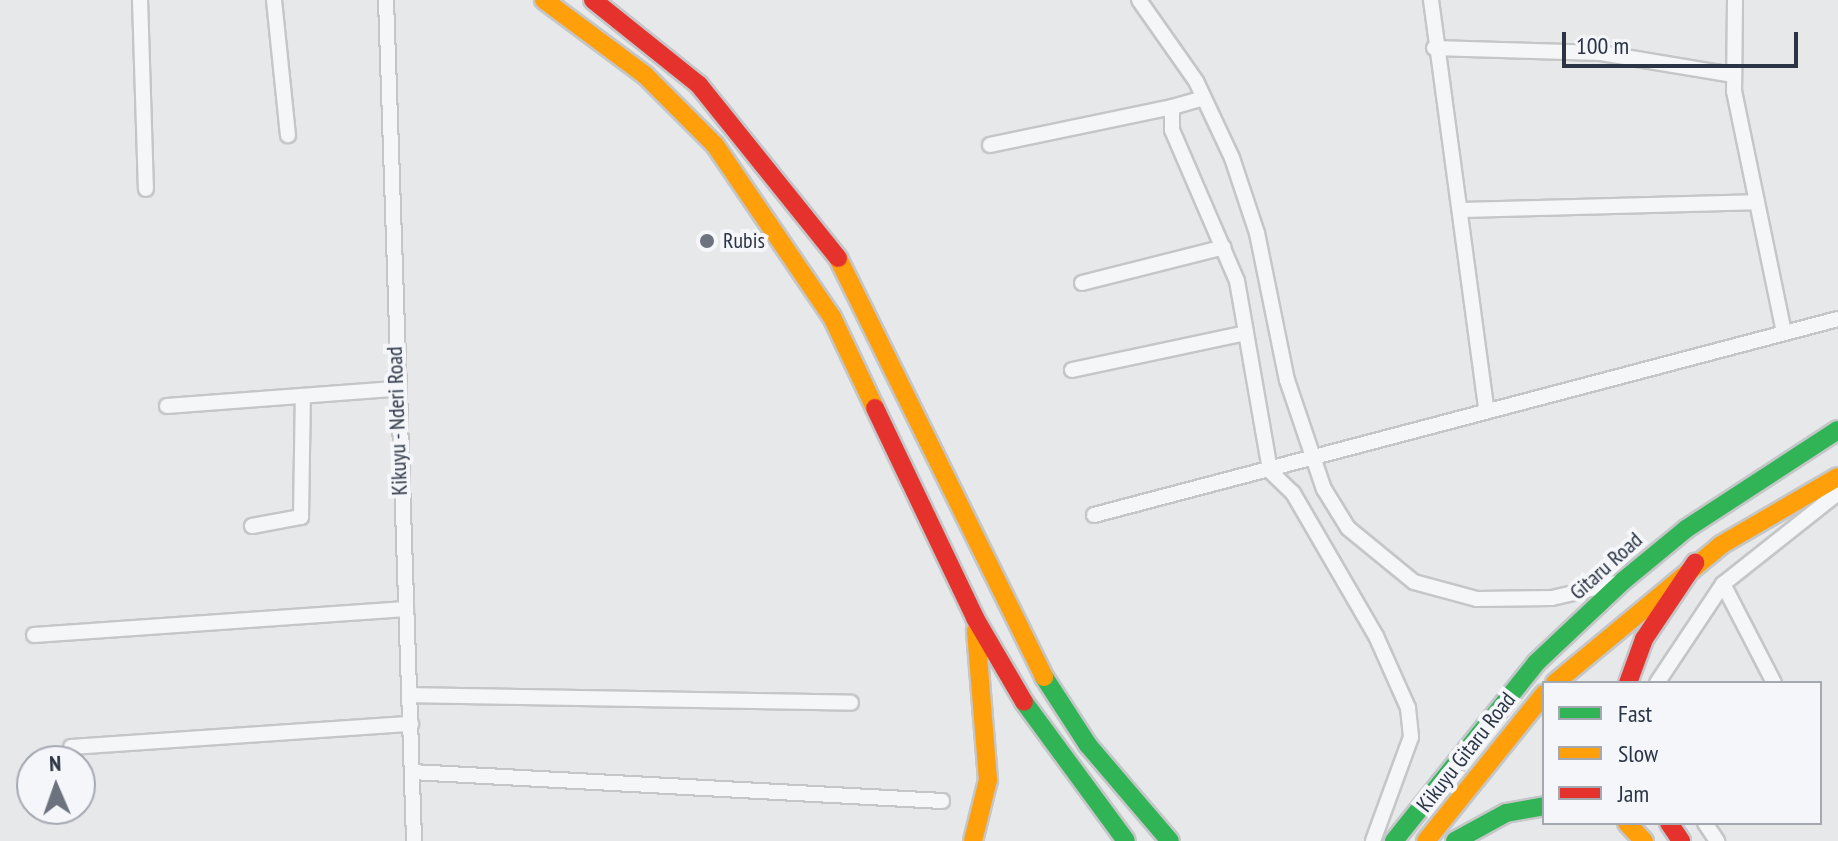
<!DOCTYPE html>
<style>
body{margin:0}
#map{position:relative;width:1838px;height:841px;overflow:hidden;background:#e6e8ea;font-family:"PT Sans Narrow",sans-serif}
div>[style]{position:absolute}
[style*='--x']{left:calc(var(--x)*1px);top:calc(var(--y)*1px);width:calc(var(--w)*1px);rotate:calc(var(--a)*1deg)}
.roads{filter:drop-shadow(2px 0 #c4c6c8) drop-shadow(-2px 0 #c4c6c8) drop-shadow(0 2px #c4c6c8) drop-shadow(0 -2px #c4c6c8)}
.street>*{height:14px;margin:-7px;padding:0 7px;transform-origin:7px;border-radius:7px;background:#f5f6f7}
.fast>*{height:18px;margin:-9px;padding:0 9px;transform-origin:9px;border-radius:9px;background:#30b455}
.slow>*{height:18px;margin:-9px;padding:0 9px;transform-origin:9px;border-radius:9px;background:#ff9f0a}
.jam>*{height:18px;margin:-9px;padding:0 9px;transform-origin:9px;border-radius:9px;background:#e5322d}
.dots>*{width:22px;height:22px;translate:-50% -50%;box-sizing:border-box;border:4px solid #f4f6f9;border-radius:50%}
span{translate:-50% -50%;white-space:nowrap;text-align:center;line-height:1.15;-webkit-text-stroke:8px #f4f6f9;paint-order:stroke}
.poi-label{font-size:22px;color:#2b3445}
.left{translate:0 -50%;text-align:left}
.street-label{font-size:22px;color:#2b3445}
.legend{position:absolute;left:1542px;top:681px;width:280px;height:144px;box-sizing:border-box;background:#f4f6f9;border:2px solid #a4a8b1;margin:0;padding:10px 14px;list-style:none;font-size:24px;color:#2b3445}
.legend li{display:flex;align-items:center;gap:16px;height:40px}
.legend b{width:40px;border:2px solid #a4a8b1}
.north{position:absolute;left:16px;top:745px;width:80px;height:80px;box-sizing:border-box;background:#f4f6f9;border:2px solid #a4a8b1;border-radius:50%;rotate:358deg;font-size:22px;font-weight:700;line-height:32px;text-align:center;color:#2b3445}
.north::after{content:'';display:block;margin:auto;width:28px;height:36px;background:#6c737f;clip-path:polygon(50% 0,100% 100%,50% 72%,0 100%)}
.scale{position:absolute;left:1562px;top:32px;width:236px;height:36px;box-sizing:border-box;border:4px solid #2b3445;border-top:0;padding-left:10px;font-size:24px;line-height:28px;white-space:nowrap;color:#2b3445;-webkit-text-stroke:6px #f4f6f9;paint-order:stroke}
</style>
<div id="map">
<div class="roads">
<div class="street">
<div style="--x:140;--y:0;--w:189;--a:88.2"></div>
<div style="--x:274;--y:0;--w:136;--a:84.1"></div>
<div style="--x:386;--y:0;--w:841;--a:88.09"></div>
<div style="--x:1139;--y:0;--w:99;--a:54.9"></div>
<div style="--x:1196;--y:81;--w:85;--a:64.9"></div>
<div style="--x:1232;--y:158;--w:79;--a:71.6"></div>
<div style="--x:1257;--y:233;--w:150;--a:78.5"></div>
<div style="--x:1287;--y:380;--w:115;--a:71.3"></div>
<div style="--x:1324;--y:489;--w:46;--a:58.4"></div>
<div style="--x:1348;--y:528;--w:85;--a:39.3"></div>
<div style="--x:1414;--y:582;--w:65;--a:15.1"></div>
<div style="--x:1477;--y:599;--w:75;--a:-0.8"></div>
<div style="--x:1552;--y:598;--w:71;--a:-13.1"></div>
<div style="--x:1431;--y:0;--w:412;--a:82.3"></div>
<div style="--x:1735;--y:0;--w:91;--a:90.6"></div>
<div style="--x:1734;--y:91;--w:247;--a:78.3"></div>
<div style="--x:1434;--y:48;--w:167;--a:1.7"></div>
<div style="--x:1601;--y:53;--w:133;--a:9.5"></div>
<div style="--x:1204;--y:98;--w:33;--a:164"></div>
<div style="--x:1172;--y:107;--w:23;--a:90"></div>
<div style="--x:1172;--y:130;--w:164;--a:66.7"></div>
<div style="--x:1237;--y:281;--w:193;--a:80.1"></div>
<div style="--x:1270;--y:471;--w:32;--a:44"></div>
<div style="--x:1293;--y:493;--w:165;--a:59.9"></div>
<div style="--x:1376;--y:636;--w:79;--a:66"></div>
<div style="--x:1408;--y:708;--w:29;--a:84"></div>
<div style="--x:1411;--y:737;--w:111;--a:110.1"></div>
<div style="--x:990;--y:145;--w:186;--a:-11.8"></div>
<div style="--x:1460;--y:210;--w:297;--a:-1.5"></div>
<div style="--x:1082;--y:283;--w:146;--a:-14.2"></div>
<div style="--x:1072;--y:370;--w:178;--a:-12"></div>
<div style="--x:167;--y:406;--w:228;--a:-4.3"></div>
<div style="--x:1094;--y:515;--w:769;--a:-14.76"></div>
<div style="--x:252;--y:526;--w:50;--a:-10.4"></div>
<div style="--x:301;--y:517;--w:121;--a:-89.1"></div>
<div style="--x:1723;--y:584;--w:111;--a:62.7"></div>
<div style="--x:34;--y:635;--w:373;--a:-4"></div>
<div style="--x:1657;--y:683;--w:119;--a:-56.3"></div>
<div style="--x:1723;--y:584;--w:147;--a:-38.4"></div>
<div style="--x:410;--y:695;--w:441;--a:1"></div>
<div style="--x:71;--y:747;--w:341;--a:-3.9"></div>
<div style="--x:412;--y:772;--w:531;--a:3.13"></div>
<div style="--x:1705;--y:823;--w:22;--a:56"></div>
</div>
<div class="fast">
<div style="--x:1044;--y:677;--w:81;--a:57.1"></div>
<div style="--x:1088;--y:745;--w:126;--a:49.5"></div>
<div style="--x:1024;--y:702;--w:172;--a:53.7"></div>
<div style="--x:1394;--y:841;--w:228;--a:-51.4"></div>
<div style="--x:1536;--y:663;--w:120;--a:-43.3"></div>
<div style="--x:1623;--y:581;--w:82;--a:-39.5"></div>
<div style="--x:1686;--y:529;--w:181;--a:-33.1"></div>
<div style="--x:1455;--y:841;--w:58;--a:-28.8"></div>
<div style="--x:1506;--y:813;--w:39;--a:-10"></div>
</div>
<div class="slow">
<div style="--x:544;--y:0;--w:126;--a:36.6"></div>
<div style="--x:645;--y:75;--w:99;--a:45"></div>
<div style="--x:715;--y:145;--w:208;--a:55.8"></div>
<div style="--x:832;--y:317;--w:101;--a:64.7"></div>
<div style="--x:838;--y:258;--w:467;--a:63.8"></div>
<div style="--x:1555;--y:683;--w:216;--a:-39.7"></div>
<div style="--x:1721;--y:545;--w:135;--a:-30.2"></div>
<div style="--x:1627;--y:823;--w:25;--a:47"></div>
<div style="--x:973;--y:841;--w:63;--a:-76.2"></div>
<div style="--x:988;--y:780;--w:150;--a:-94.6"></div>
<div style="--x:1426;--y:841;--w:189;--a:-51.2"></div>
</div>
<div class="jam">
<div style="--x:593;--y:0;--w:136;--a:38.7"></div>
<div style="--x:699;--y:85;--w:222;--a:51.2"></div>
<div style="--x:875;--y:408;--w:233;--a:64.5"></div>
<div style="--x:975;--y:618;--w:97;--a:59.7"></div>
<div style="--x:1628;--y:683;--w:47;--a:-70"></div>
<div style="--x:1644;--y:639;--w:92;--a:-56.1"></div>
<div style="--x:1669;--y:823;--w:22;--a:56"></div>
</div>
</div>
<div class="dots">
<div style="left:707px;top:241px;background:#6c737f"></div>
</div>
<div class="poi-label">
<span class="left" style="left:723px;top:241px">Rubis</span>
</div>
<div class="street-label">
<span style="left:397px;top:421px;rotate:-92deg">Kikuyu - Nderi Road</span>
<span style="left:1606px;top:566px;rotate:-42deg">Gitaru Road</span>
<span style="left:1466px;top:752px;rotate:-52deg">Kikuyu Gitaru Road</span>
</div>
<ul class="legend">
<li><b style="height:10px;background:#30b455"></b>Fast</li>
<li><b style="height:10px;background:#ff9f0a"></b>Slow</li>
<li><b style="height:10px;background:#e5322d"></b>Jam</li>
</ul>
<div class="north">N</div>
<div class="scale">100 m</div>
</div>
